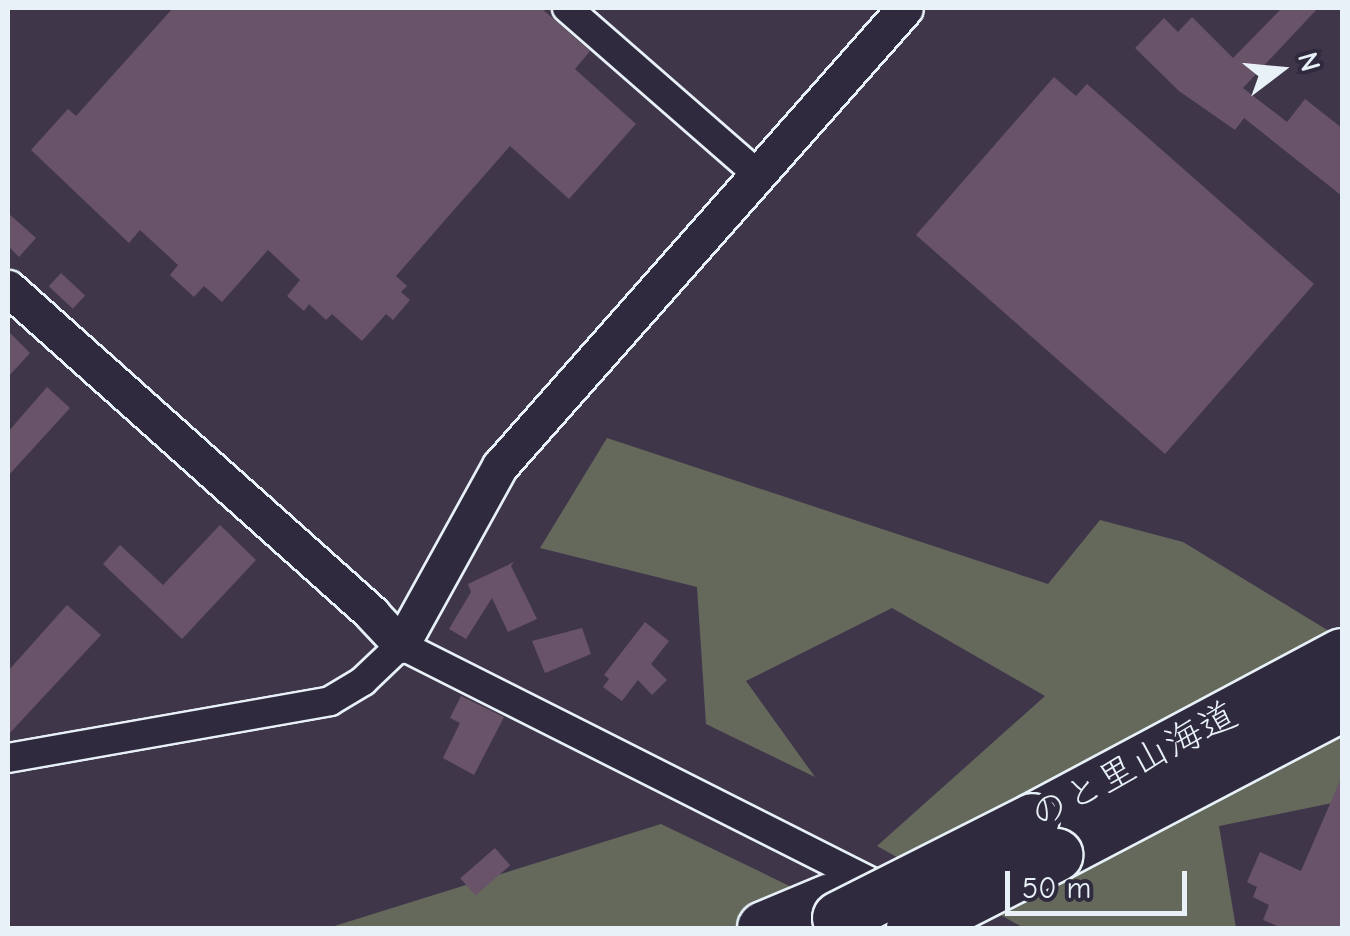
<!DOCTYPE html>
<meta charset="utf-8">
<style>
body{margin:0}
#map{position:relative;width:1350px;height:936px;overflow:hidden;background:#40364a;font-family:"Comic Neue","Klee One",sans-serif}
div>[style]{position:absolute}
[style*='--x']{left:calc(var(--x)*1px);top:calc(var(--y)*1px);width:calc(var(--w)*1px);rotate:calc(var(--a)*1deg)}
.green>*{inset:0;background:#64695c}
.building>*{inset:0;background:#695368;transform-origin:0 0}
.roads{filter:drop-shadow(2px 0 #e8f1f8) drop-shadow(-2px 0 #e8f1f8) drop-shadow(0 2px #e8f1f8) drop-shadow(0 -2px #e8f1f8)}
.minor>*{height:28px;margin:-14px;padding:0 14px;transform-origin:14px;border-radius:14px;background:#2f2a3d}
.tertiary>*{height:35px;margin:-17.5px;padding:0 17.5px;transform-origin:17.5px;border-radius:17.5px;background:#2f2a3d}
.motorway>*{height:52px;margin:-26px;padding:0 26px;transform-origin:26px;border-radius:26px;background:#2f2a3d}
.bridges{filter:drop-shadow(2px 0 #e8f1f8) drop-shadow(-2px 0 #e8f1f8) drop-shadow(0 2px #e8f1f8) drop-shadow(0 -2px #e8f1f8)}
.motorway-bridge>*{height:52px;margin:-26px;padding:0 26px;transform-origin:26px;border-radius:26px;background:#2f2a3d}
span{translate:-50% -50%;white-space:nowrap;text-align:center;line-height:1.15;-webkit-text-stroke:10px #2f2a3d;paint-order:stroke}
.street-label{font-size:38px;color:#e8f1f8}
.frame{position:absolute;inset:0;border:10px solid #e8f1f8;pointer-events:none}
.north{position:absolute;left:1230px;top:20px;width:100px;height:100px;-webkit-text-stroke:8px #2f2a3d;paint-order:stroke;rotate:74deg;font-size:28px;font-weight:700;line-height:40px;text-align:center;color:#e8f1f8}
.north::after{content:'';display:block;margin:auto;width:35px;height:45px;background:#e8f1f8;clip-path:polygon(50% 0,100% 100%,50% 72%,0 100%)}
.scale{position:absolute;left:1005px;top:871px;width:182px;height:45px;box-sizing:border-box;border:5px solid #e8f1f8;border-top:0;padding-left:12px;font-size:30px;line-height:35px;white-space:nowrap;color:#e8f1f8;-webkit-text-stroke:8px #2f2a3d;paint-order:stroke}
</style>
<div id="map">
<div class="green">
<div style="clip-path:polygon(607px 438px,1048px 584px,1100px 520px,1183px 542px,1342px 639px,1342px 801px,1219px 826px,1236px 928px,1024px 928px,877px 846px,1045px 696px,892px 608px,746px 681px,815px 777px,706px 724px,697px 587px,540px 548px)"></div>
<div style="clip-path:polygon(661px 824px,877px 928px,328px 928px)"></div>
</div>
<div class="building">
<div style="clip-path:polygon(173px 8px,541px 8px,590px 51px,575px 69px,636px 124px,569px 199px,510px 146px,396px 276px,407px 286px,401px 292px,410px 300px,393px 320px,386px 314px,362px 341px,332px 314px,326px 320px,309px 304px,304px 311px,287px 296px,300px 280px,268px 250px,222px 302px,204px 286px,194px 297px,170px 275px,178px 265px,140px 230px,129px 243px,31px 150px,68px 109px,76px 116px)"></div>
<div style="clip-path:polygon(1282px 8px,1318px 8px,1243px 88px,1287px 122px,1305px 99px,1342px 128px,1342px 196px,1244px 118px,1235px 130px,1179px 91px,1135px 48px,1164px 18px,1178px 32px,1192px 17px,1233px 58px)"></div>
<div style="clip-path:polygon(1054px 77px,1076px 96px,1087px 84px,1314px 284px,1165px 454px,916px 235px)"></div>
<div style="clip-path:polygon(8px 213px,36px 238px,19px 257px,8px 246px)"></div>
<div style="left:61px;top:273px;width:33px;height:18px;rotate:43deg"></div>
<div style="clip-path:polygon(8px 331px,30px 353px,8px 377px)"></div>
<div style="clip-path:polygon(47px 387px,70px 408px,8px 476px,8px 432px)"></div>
<div style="clip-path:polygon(220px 525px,256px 560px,182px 639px,103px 564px,120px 545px,163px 585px)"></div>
<div style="clip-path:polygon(514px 562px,511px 566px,537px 619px,508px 632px,492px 598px,466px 639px,449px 629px,471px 592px,468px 584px)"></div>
<div style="clip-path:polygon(67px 605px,101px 635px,8px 735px,8px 671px)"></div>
<div style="clip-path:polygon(645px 622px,669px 641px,651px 664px,667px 680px,652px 695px,638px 680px,622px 701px,603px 687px,609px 679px,604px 675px)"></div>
<div style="clip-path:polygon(582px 628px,591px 654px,545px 673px,532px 641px)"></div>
<div style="clip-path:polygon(461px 696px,504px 717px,474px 775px,443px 758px,460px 723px,450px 718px)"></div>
<div style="clip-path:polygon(1342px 776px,1342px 928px,1282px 928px,1263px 920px,1269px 905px,1253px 897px,1257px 887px,1247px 882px,1260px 852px,1301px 871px)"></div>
<div style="left:495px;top:848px;width:23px;height:46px;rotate:49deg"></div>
</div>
<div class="roads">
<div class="minor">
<div style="--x:567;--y:8;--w:251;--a:41.1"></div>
<div style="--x:8;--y:758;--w:327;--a:-10"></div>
<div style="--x:330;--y:701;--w:39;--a:-31"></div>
<div style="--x:363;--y:681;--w:52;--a:-43.5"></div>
<div style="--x:401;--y:645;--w:551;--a:26.75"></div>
</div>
<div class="tertiary">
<div style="--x:8;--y:288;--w:489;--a:41.8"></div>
<div style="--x:372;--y:614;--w:42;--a:46.9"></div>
<div style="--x:401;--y:645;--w:205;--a:-61.1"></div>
<div style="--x:500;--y:466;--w:611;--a:-48.51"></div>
</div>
<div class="motorway">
<div style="--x:1033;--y:820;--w:350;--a:-28.1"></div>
<div style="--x:1056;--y:855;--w:323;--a:-27.7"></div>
<div style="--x:764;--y:928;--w:73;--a:-22.7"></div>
</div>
</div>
<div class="bridges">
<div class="motorway-bridge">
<div style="--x:839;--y:918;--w:217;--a:-26.8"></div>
<div style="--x:913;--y:928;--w:161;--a:-27"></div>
</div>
</div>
<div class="street-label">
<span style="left:1134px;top:766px;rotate:-28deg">のと里山海道</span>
</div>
<div class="frame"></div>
<div class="north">N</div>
<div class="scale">50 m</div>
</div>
